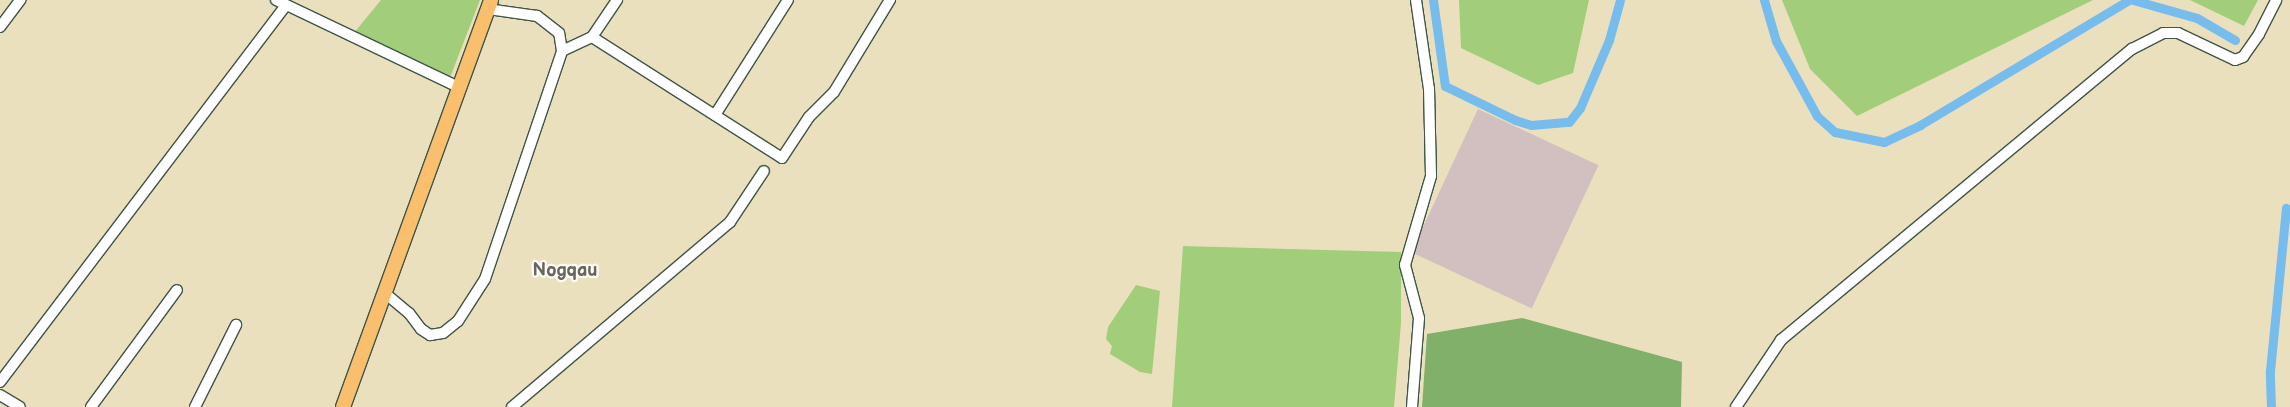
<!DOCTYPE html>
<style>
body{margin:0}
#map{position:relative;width:2290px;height:407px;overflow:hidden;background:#ebe0be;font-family:"Balsamiq Sans",sans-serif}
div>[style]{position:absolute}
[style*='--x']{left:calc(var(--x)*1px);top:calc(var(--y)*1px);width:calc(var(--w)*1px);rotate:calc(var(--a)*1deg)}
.industrial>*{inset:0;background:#d2bfc0;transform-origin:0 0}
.green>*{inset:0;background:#a2cd7a}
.forest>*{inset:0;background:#81b06a}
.canal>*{height:9px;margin:-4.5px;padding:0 4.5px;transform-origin:4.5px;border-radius:4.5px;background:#76bced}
.roads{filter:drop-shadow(1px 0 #3e5549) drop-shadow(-1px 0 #3e5549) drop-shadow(0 1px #3e5549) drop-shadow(0 -1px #3e5549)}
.minor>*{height:10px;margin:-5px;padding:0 5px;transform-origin:5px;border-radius:5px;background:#fff}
.major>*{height:14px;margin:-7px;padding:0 7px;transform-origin:7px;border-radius:7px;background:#f9bf6d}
span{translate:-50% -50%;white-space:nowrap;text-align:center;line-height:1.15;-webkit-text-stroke:4.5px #fdfcf7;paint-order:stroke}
.quarter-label{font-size:18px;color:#69665e;font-weight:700}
</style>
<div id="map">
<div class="industrial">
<div style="left:1478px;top:109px;width:133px;height:158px;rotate:25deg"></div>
</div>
<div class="green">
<div style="clip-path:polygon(381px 0,480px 0,446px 88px,349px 39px)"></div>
<div style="clip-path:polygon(1459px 0,1589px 0,1573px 73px,1538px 85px,1461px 48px)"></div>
<div style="clip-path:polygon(1782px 0,2093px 0,1857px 116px,1810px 69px)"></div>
<div style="clip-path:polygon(2190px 0,2258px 0,2244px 26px)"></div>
<div style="clip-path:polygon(1183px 246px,1401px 252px,1401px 323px,1394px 407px,1172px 407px)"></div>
<div style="clip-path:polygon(1136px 285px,1160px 291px,1152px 374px,1140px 372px,1110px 354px,1112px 346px,1106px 339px,1108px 327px)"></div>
</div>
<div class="forest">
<div style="clip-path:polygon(1522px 318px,1682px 362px,1681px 407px,1422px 407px,1427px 334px)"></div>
</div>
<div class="canal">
<div style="--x:1433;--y:0;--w:87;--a:82.1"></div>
<div style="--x:1445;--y:86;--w:78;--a:25.9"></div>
<div style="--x:1515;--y:120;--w:17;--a:17"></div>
<div style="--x:1531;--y:125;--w:38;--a:-5"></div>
<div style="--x:1569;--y:122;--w:18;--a:-52"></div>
<div style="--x:1580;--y:108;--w:74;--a:-66.9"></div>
<div style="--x:1609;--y:40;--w:41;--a:-74.6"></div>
<div style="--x:1764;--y:0;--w:43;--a:73.7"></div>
<div style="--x:1776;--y:41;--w:85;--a:61.3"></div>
<div style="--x:1817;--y:116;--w:24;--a:42"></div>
<div style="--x:1835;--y:132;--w:50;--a:11.5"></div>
<div style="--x:1884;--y:142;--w:40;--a:-25"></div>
<div style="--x:1920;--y:125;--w:244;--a:-30.9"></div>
<div style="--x:2133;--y:0;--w:66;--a:15.7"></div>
<div style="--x:2197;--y:18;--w:44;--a:30.1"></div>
<div style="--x:2271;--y:407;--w:36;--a:-92"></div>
<div style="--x:2270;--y:371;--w:164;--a:-84.4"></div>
</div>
<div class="roads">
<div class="minor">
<div style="--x:276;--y:0;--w:202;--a:25.5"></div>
<div style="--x:0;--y:27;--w:34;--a:-53"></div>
<div style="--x:592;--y:37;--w:225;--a:32.5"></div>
<div style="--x:782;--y:158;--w:49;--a:-56.6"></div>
<div style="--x:809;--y:117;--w:35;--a:-45"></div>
<div style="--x:834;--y:92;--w:108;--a:-58.7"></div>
<div style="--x:562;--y:51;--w:33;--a:-25"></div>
<div style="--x:592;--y:37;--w:45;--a:-56"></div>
<div style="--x:715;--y:115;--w:136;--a:-57.6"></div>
<div style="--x:386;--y:294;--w:30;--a:40"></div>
<div style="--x:409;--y:313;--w:20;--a:53"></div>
<div style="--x:421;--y:329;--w:11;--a:34"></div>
<div style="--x:430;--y:335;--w:13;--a:-9"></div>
<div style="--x:443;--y:333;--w:19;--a:-39"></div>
<div style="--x:458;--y:321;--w:50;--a:-57.3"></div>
<div style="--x:485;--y:279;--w:241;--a:-71.3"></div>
<div style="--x:562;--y:51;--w:18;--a:-99"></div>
<div style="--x:559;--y:33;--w:28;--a:-142"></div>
<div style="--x:537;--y:16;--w:49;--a:-171.9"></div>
<div style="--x:0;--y:382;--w:473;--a:-52.8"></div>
<div style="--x:0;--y:395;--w:23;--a:31"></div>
<div style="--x:91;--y:407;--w:145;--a:-53.7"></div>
<div style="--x:195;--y:407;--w:92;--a:-63.4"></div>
<div style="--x:512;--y:407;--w:286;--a:-40.3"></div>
<div style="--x:730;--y:222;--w:61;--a:-56.3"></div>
<div style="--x:1412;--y:407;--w:89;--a:-85.5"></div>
<div style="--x:1419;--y:318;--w:55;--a:-104.8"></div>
<div style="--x:1405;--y:265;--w:93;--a:-73.7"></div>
<div style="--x:1431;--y:176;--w:87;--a:-91.3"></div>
<div style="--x:1429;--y:89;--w:90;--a:-98.3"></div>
<div style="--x:1736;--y:407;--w:81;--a:-56.1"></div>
<div style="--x:1781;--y:340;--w:456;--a:-39.7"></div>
<div style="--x:2132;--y:49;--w:35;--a:-27"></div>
<div style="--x:2163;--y:33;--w:15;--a:0"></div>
<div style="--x:2178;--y:33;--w:63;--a:25.3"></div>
<div style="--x:2235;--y:60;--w:9;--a:-21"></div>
<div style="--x:2243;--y:57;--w:28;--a:-55"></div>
<div style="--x:2259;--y:34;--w:38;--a:-63"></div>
</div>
<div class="major">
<div style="--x:343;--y:407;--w:433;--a:-70"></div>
</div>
</div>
<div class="quarter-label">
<span style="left:565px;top:271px">Nogqau</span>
</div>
</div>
